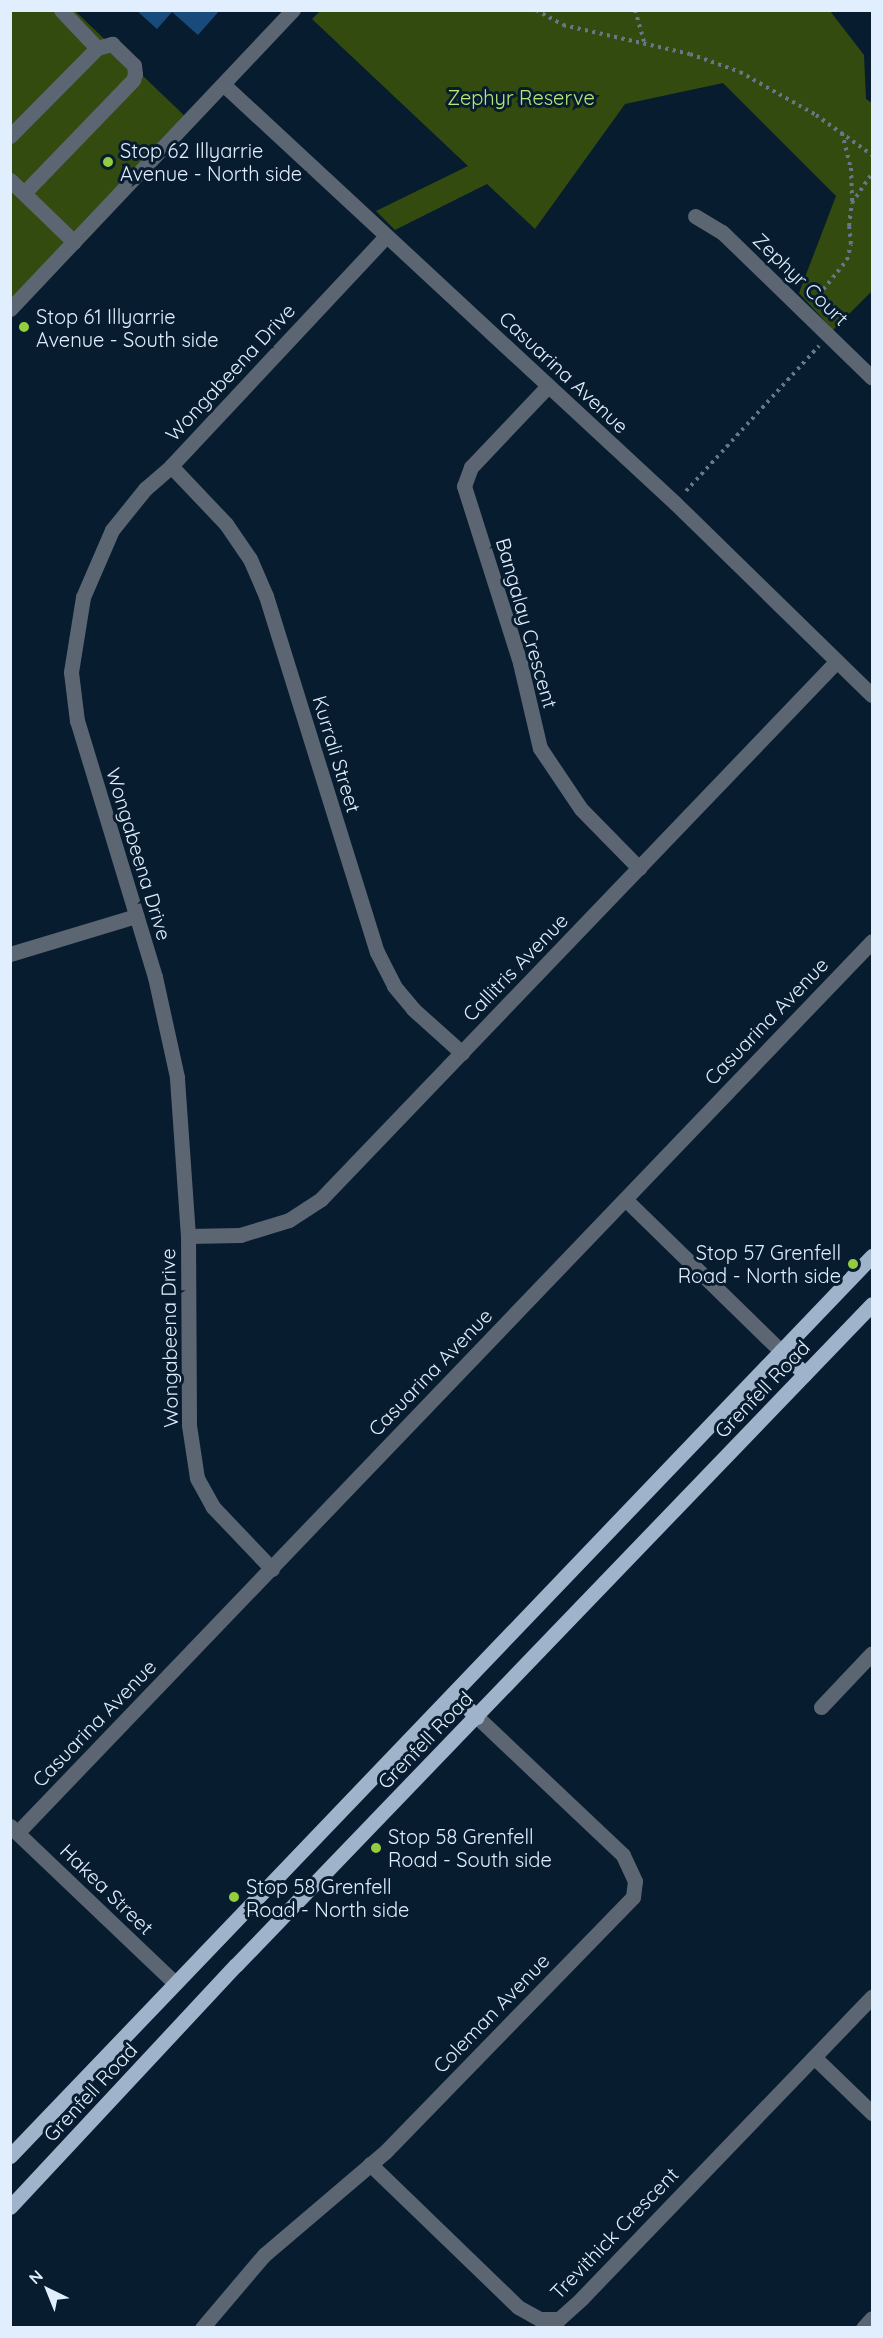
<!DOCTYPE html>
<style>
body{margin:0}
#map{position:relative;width:883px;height:2338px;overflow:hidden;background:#081c30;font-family:Quicksand,sans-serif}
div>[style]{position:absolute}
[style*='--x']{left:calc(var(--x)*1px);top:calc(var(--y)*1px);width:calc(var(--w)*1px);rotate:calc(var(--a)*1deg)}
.green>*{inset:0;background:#334b0f}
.building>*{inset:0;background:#184b7b}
.path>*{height:4px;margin-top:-2px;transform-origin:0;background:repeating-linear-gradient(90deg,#667789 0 3px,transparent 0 7.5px)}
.minor>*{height:15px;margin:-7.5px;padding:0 7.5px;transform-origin:7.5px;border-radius:7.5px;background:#5c6672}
.major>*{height:15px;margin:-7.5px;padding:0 7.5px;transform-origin:7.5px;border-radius:7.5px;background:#9fb4cb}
.dots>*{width:16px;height:16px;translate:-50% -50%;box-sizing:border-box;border:3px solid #081c30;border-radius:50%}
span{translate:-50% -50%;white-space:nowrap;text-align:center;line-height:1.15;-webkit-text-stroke:6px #081c30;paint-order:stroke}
.park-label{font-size:20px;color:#b6e878}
.poi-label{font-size:20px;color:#e1eefd}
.left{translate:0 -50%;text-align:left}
.right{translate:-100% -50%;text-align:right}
.street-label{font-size:20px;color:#e1eefd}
.frame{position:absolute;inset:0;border:12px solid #e1eefd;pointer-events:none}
.north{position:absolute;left:18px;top:2260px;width:60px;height:60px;-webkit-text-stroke:4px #081c30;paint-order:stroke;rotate:317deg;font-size:16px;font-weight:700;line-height:24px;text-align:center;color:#e1eefd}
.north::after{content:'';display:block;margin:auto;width:21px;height:27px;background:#e1eefd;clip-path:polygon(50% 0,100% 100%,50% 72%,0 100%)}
</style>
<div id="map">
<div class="green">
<div style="clip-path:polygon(321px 10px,830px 11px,864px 55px,866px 99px,872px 103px,872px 291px,833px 330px,799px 293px,836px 196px,723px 83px,625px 104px,535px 229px,487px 184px,395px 230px,376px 211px,468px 166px,312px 19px)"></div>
<div style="clip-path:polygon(11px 11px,75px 11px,189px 120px,11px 309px)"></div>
</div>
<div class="building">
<div style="clip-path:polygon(136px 10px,220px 10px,198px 35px,172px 12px,157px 29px)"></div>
</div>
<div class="path">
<div style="--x:536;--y:10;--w:31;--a:29"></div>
<div style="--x:563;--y:25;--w:130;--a:12.9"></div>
<div style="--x:690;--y:54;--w:53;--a:19.8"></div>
<div style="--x:740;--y:72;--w:87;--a:29.5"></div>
<div style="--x:816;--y:115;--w:69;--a:35.5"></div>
<div style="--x:635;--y:10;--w:33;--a:74"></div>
<div style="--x:842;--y:133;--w:36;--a:76"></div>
<div style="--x:851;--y:168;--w:34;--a:88"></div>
<div style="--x:814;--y:301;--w:53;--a:-51.2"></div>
<div style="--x:847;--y:260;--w:16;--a:-76"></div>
<div style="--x:851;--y:244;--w:18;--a:-96"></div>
<div style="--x:849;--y:226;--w:23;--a:-83"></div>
<div style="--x:852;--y:203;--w:36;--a:-56"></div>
<div style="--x:686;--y:491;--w:197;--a:-47.5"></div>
</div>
<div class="minor">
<div style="--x:61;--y:10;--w:52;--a:46.5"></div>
<div style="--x:224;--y:85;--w:615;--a:42.83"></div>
<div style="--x:675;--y:503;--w:275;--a:44.3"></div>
<div style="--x:10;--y:136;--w:124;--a:-45.3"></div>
<div style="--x:97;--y:48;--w:16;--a:-15"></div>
<div style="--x:112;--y:44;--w:30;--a:44"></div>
<div style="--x:134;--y:65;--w:9;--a:84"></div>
<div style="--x:135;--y:74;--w:6;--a:108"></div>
<div style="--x:133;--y:80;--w:157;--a:134"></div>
<div style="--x:10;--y:180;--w:89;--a:44.1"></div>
<div style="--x:695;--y:216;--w:31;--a:31"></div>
<div style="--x:722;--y:232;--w:209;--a:44.2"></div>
<div style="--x:10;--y:309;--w:412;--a:-46.6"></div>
<div style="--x:548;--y:386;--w:112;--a:133.5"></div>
<div style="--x:471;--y:467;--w:20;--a:110"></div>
<div style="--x:464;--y:486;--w:186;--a:72.4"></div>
<div style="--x:520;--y:663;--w:87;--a:76.8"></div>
<div style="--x:540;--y:748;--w:73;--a:56.1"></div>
<div style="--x:581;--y:809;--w:83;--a:45.5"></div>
<div style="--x:171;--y:466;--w:80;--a:46.5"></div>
<div style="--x:226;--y:524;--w:42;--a:55.6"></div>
<div style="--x:250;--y:559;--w:40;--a:66.6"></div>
<div style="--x:266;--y:596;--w:373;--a:72.7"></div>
<div style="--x:377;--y:952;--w:38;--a:63"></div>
<div style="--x:394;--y:986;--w:30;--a:50"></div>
<div style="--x:413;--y:1009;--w:66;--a:41.9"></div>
<div style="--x:10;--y:954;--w:132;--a:-16.8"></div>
<div style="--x:625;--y:1199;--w:218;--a:44.3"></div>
<div style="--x:188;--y:1236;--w:52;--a:-1.1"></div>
<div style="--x:240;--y:1235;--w:51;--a:-17"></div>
<div style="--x:289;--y:1220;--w:38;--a:-33"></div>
<div style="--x:321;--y:1199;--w:745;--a:-46.2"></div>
<div style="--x:272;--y:1569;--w:86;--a:-133.6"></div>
<div style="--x:213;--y:1507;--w:33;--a:-119"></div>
<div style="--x:197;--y:1478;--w:54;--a:-98.6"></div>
<div style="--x:189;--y:1425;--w:189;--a:-90.3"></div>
<div style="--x:188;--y:1236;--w:159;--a:-94"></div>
<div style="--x:177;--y:1077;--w:102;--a:-102.4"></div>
<div style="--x:155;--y:977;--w:268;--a:-106.9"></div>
<div style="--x:77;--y:721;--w:49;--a:-97"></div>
<div style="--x:71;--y:672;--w:76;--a:-80.9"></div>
<div style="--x:83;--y:597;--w:73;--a:-66.6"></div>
<div style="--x:112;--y:530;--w:53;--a:-51.2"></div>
<div style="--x:145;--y:489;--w:35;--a:-41"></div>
<div style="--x:171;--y:466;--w:315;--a:-46.9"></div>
<div style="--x:821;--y:1707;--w:74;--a:-46.6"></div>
<div style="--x:10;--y:1826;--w:228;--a:43.6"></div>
<div style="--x:18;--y:1832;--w:1234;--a:-46.21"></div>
<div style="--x:814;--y:2057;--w:81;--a:44"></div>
<div style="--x:370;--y:2164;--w:206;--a:44"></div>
<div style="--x:518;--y:2307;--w:25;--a:29"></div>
<div style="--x:540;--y:2319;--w:19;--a:0"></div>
<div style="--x:559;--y:2319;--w:31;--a:-42"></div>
<div style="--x:582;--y:2298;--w:418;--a:-46.1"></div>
<div style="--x:202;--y:2328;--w:96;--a:-49.7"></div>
<div style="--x:264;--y:2255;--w:160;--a:-40.4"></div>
<div style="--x:386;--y:2151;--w:354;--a:-45.8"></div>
<div style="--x:633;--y:1897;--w:16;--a:-83"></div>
<div style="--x:635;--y:1881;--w:29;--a:-115"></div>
<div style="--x:623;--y:1855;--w:201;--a:-136.6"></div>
<div style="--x:863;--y:2328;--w:13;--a:-48"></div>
</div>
<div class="major">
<div style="--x:781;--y:1351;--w:33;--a:44"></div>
<div style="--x:453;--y:1694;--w:33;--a:44"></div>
<div style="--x:10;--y:2156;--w:1246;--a:-46.24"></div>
<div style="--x:10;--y:2207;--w:331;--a:-47"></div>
<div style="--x:236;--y:1965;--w:917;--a:-46.1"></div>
</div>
<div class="dots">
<div style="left:108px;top:162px;background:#93cd3d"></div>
<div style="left:24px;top:327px;background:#93cd3d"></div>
<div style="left:853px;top:1264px;background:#93cd3d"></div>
<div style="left:376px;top:1848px;background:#93cd3d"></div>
<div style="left:234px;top:1897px;background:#93cd3d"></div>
</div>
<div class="park-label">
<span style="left:521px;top:97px">Zephyr Reserve</span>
</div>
<div class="poi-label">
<span class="left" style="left:120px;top:162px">Stop 62 Illyarrie<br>Avenue - North side</span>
<span class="left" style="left:36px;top:328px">Stop 61 Illyarrie<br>Avenue - South side</span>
<span class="right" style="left:841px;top:1264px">Stop 57 Grenfell<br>Road - North side</span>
<span class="left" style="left:388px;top:1848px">Stop 58 Grenfell<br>Road - South side</span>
<span class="left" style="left:246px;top:1898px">Stop 58 Grenfell<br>Road - North side</span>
</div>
<div class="street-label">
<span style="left:801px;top:279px;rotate:44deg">Zephyr Court</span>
<span style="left:230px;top:372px;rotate:-47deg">Wongabeena Drive</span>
<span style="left:564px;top:372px;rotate:43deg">Casuarina Avenue</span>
<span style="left:527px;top:623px;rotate:74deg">Bangalay Crescent</span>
<span style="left:337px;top:754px;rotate:73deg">Kurrali Street</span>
<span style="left:139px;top:854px;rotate:73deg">Wongabeena Drive</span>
<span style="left:515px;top:967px;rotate:-46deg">Callitris Avenue</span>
<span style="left:766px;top:1021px;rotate:-46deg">Casuarina Avenue</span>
<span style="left:169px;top:1338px;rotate:-91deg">Wongabeena Drive</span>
<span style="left:430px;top:1372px;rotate:-46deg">Casuarina Avenue</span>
<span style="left:762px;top:1389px;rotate:-46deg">Grenfell Road</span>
<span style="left:94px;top:1723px;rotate:-46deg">Casuarina Avenue</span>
<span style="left:425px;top:1740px;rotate:-46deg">Grenfell Road</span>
<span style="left:107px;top:1889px;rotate:44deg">Hakea Street</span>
<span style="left:491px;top:2013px;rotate:-46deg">Coleman Avenue</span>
<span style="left:90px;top:2092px;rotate:-47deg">Grenfell Road</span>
<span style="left:614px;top:2233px;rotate:-46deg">Trevithick Crescent</span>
</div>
<div class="frame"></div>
<div class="north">N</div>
</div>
